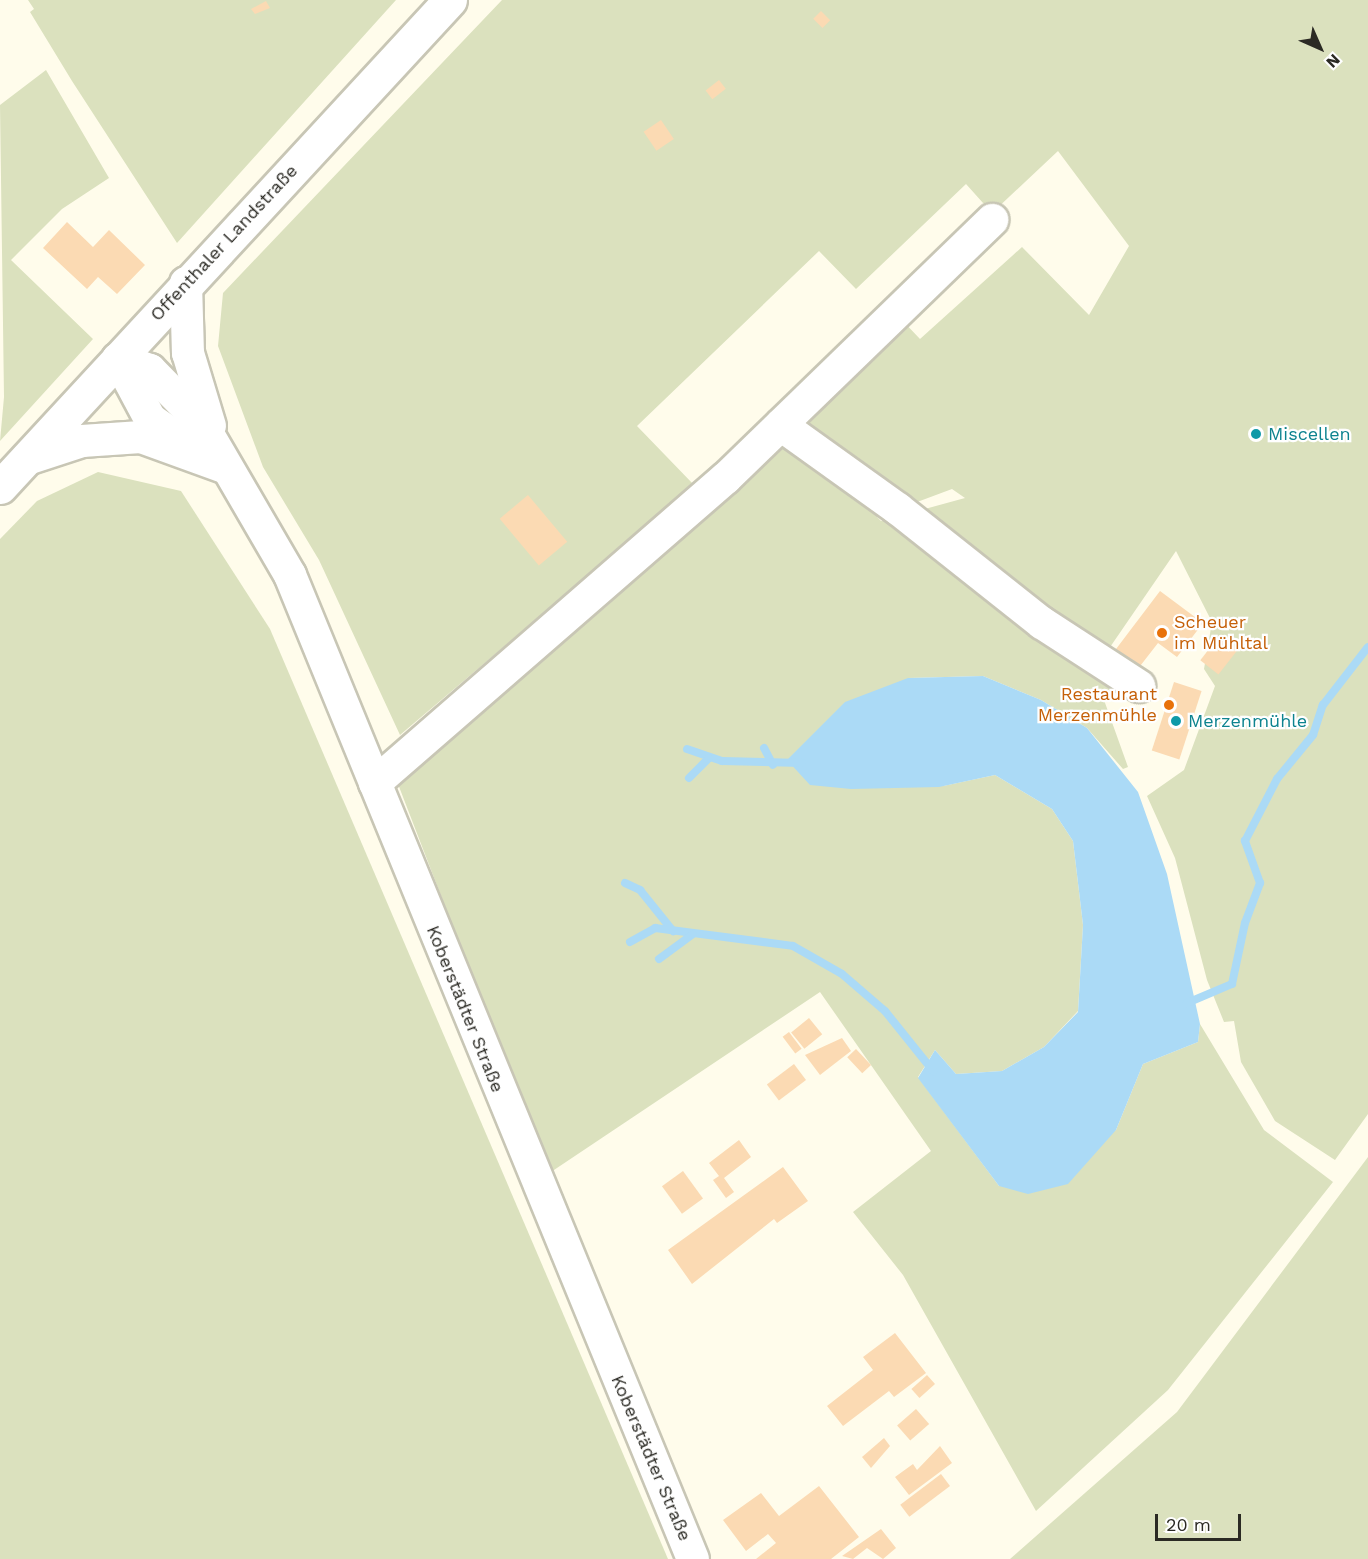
<!DOCTYPE html>
<meta charset="utf-8">
<style>
body{margin:0}
#map{position:relative;width:1368px;height:1559px;overflow:hidden;background:#fffceb;font-family:"Work Sans",sans-serif}
div>[style]{position:absolute}
[style*='--x']{left:calc(var(--x)*1px);top:calc(var(--y)*1px);width:calc(var(--w)*1px);rotate:calc(var(--a)*1deg)}
.green>*{inset:0;background:#dbe1be}
.water>*{inset:0;background:#abdaf6}
.stream>*{height:8px;margin:-4px;padding:0 4px;transform-origin:4px;border-radius:4px;background:#abdaf6}
.building>*{inset:0;background:#fbdab3;transform-origin:0 0}
.roads{filter:drop-shadow(2px 0 #c8c6b5) drop-shadow(-2px 0 #c8c6b5) drop-shadow(0 2px #c8c6b5) drop-shadow(0 -2px #c8c6b5)}
.minor>*{height:32px;margin:-16px;padding:0 16px;transform-origin:16px;border-radius:16px;background:#fff}
.major>*{height:33px;margin:-16.5px;padding:0 16.5px;transform-origin:16.5px;border-radius:16.5px;background:#fff}
.dots>*{width:16px;height:16px;translate:-50% -50%;box-sizing:border-box;border:3px solid #fff;border-radius:50%}
span{translate:-50% -50%;white-space:nowrap;text-align:center;line-height:1.15;-webkit-text-stroke:4.5px #fff;paint-order:stroke}
.street-label{font-size:18px;color:#2b2a24}
.culture-label{font-size:18px;color:#0d838f}
.left{translate:0 -50%;text-align:left}
.food-label{font-size:18px;color:#c56008}
.right{translate:-100% -50%;text-align:right}
.north{position:absolute;left:1290px;top:18px;width:60px;height:60px;-webkit-text-stroke:4px #fff;paint-order:stroke;rotate:135deg;font-size:16px;font-weight:700;line-height:24px;text-align:center;color:#2b2a24}
.north::after{content:'';display:block;margin:auto;width:21px;height:27px;background:#2b2a24;clip-path:polygon(50% 0,100% 100%,50% 72%,0 100%)}
.scale{position:absolute;left:1155px;top:1514px;width:86px;height:27px;box-sizing:border-box;border:3px solid #2b2a24;border-top:0;padding-left:8px;font-size:18px;line-height:21px;white-space:nowrap;color:#2b2a24;-webkit-text-stroke:4px #fff;paint-order:stroke}
</style>
<div id="map">
<div class="green">
<div style="clip-path:polygon(28px 0,396px 0,177px 243px,72px 81px,30px 12px,34px 9px)"></div>
<div style="clip-path:polygon(evenodd,502px 0,1368px 0,1368px 1114px,1335px 1160px,1275px 1121px,1241px 1062px,1234px 1021px,1224px 1022px,1207px 980px,1175px 858px,1147px 796px,1184px 770px,1215px 686px,1204px 669px,1212px 622px,1176px 551px,1106px 653px,1127px 672px,1104px 700px,1128px 767px,1123px 769px,1087px 728px,1041px 700px,983px 676px,908px 678px,943px 786px,995px 775px,1052px 809px,1073px 841px,1083px 925px,1078px 1011px,1044px 1047px,1002px 1071px,956px 1074px,935px 1050px,918px 1077px,999px 1186px,1116px 1130px,1143px 1064px,1198px 1042px,1200px 1024px,1264px 1130px,1333px 1182px,1168px 1390px,1036px 1511px,903px 1275px,853px 1212px,931px 1151px,820px 992px,548px 1174px,398px 784px,608px 605px,901px 319px,920px 339px,1022px 247px,1089px 315px,1129px 246px,1058px 151px,992px 213px,966px 184px,856px 289px,819px 251px,637px 426px,694px 485px,400px 735px,319px 560px,263px 467px,218px 346px,223px 293px,502px 0,952px 489px,965px 498px,881px 521px,877px 517px,952px 489px)"></div>
<div style="clip-path:polygon(46px 70px,109px 178px,62px 209px,11px 260px,93px 339px,0 441px,4px 397px,0 105px)"></div>
<div style="clip-path:polygon(98px 472px,181px 491px,270px 629px,668px 1559px,0 1559px,0 539px,37px 501px)"></div>
<div style="clip-path:polygon(1368px 1157px,1368px 1559px,1010px 1559px,1177px 1412px)"></div>
</div>
<div class="water">
<div style="clip-path:polygon(983px 676px,1041px 700px,1087px 728px,1138px 792px,1167px 874px,1200px 1024px,1198px 1042px,1143px 1064px,1116px 1130px,1068px 1184px,1028px 1194px,999px 1186px,918px 1078px,935px 1050px,956px 1074px,1002px 1071px,1044px 1047px,1078px 1012px,1083px 925px,1073px 841px,1052px 809px,995px 775px,939px 787px,851px 789px,810px 785px,787px 760px,845px 702px,908px 678px)"></div>
</div>
<div class="stream">
<div style="--x:764;--y:748;--w:19;--a:62"></div>
<div style="--x:687;--y:749;--w:37;--a:19"></div>
<div style="--x:722;--y:761;--w:80;--a:1.4"></div>
<div style="--x:689;--y:778;--w:28;--a:-45"></div>
<div style="--x:625;--y:883;--w:17;--a:25"></div>
<div style="--x:640;--y:890;--w:53;--a:51.2"></div>
<div style="--x:630;--y:942;--w:29;--a:-29"></div>
<div style="--x:655;--y:928;--w:139;--a:7.4"></div>
<div style="--x:793;--y:946;--w:56;--a:29.7"></div>
<div style="--x:842;--y:974;--w:57;--a:40.7"></div>
<div style="--x:885;--y:1011;--w:77;--a:51.3"></div>
<div style="--x:659;--y:959;--w:42;--a:-36.3"></div>
<div style="--x:1187;--y:1003;--w:49;--a:-22.9"></div>
<div style="--x:1232;--y:984;--w:62;--a:-78"></div>
<div style="--x:1245;--y:923;--w:43;--a:-69.4"></div>
<div style="--x:1260;--y:883;--w:45;--a:-109.7"></div>
<div style="--x:1245;--y:841;--w:70;--a:-62.7"></div>
<div style="--x:1277;--y:779;--w:57;--a:-50.7"></div>
<div style="--x:1313;--y:735;--w:32;--a:-72"></div>
<div style="--x:1323;--y:705;--w:73;--a:-52.2"></div>
</div>
<div class="building">
<div style="clip-path:polygon(266px 1px,270px 8px,255px 14px,251px 9px)"></div>
<div style="left:821px;top:11px;width:13px;height:11px;rotate:45deg"></div>
<div style="left:719px;top:80px;width:11px;height:17px;rotate:52deg"></div>
<div style="left:661px;top:120px;width:23px;height:21px;rotate:56deg"></div>
<div style="clip-path:polygon(67px 222px,93px 247px,109px 230px,145px 265px,117px 294px,98px 277px,87px 289px,43px 248px)"></div>
<div style="left:528px;top:495px;width:61px;height:37px;rotate:50deg"></div>
<div style="clip-path:polygon(1160px 591px,1203px 623px,1177px 657px,1158px 643px,1137px 670px,1113px 653px)"></div>
<div style="left:1220px;top:635px;width:23px;height:32px;rotate:38deg"></div>
<div style="left:1174px;top:682px;width:29px;height:72px;rotate:18deg"></div>
<div style="left:809px;top:1018px;width:21px;height:23px;rotate:51deg"></div>
<div style="left:789px;top:1032px;width:21px;height:8px;rotate:53deg"></div>
<div style="clip-path:polygon(842px 1038px,851px 1051px,820px 1075px,805px 1055px)"></div>
<div style="left:856px;top:1049px;width:22px;height:12px;rotate:47deg"></div>
<div style="left:794px;top:1064px;width:20px;height:34px;rotate:53deg"></div>
<div style="clip-path:polygon(739px 1140px,751px 1157px,724px 1178px,734px 1192px,726px 1198px,713px 1180px,719px 1176px,709px 1163px)"></div>
<div style="clip-path:polygon(783px 1167px,808px 1201px,777px 1223px,774px 1219px,692px 1284px,668px 1250px)"></div>
<div style="left:683px;top:1171px;width:34px;height:26px;rotate:54deg"></div>
<div style="clip-path:polygon(895px 1333px,926px 1373px,894px 1397px,889px 1391px,843px 1426px,827px 1406px,873px 1370px,863px 1357px)"></div>
<div style="left:927px;top:1375px;width:12px;height:21px;rotate:48deg"></div>
<div style="left:916px;top:1409px;width:20px;height:25px;rotate:49deg"></div>
<div style="clip-path:polygon(884px 1438px,890px 1446px,871px 1468px,862px 1457px)"></div>
<div style="clip-path:polygon(940px 1446px,952px 1463px,909px 1495px,895px 1477px,913px 1464px,917px 1470px)"></div>
<div style="left:941px;top:1474px;width:15px;height:51px;rotate:53deg"></div>
<div style="clip-path:polygon(819px 1486px,859px 1537px,831px 1559px,756px 1559px,776px 1543px,768px 1534px,746px 1551px,723px 1520px,761px 1493px,779px 1516px)"></div>
<div style="clip-path:polygon(881px 1529px,896px 1548px,883px 1559px,867px 1548px,853px 1559px,842px 1556px)"></div>
</div>
<div class="roads">
<div class="minor">
<div style="--x:186;--y:283;--w:70;--a:88.4"></div>
<div style="--x:188;--y:353;--w:76;--a:73.2"></div>
<div style="--x:118;--y:359;--w:34;--a:19"></div>
<div style="--x:150;--y:370;--w:73;--a:45.6"></div>
<div style="--x:201;--y:422;--w:177;--a:59.8"></div>
<div style="--x:290;--y:575;--w:1063;--a:67.73"></div>
<div style="--x:118;--y:359;--w:68;--a:61.9"></div>
<div style="--x:150;--y:419;--w:38;--a:35"></div>
<div style="--x:781;--y:425;--w:144;--a:35.7"></div>
<div style="--x:898;--y:509;--w:184;--a:38.4"></div>
<div style="--x:1042;--y:623;--w:116;--a:33"></div>
<div style="--x:27;--y:459;--w:58;--a:-18.1"></div>
<div style="--x:82;--y:441;--w:59;--a:-3.9"></div>
<div style="--x:141;--y:437;--w:88;--a:19.9"></div>
<div style="--x:375;--y:783;--w:465;--a:-41"></div>
<div style="--x:726;--y:478;--w:371;--a:-44.1"></div>
</div>
<div class="major">
<div style="--x:0;--y:487;--w:663;--a:-47.26"></div>
</div>
</div>
<div class="dots">
<div style="left:1256px;top:434px;background:#0f9aa8"></div>
<div style="left:1162px;top:633px;background:#e8710a"></div>
<div style="left:1169px;top:705px;background:#e8710a"></div>
<div style="left:1176px;top:721px;background:#0f9aa8"></div>
</div>
<div class="street-label">
<span style="left:224px;top:243px;rotate:-47deg">Offenthaler Landstraße</span>
<span style="left:465px;top:1009px;rotate:68deg">Koberstädter Straße</span>
<span style="left:651px;top:1458px;rotate:67deg">Koberstädter Straße</span>
</div>
<div class="culture-label">
<span class="left" style="left:1268px;top:434px">Miscellen</span>
<span class="left" style="left:1188px;top:721px">Merzenmühle</span>
</div>
<div class="food-label">
<span class="left" style="left:1174px;top:633px">Scheuer<br>im Mühltal</span>
<span class="right" style="left:1157px;top:705px">Restaurant<br>Merzenmühle</span>
</div>
<div class="north">N</div>
<div class="scale">20 m</div>
</div>
